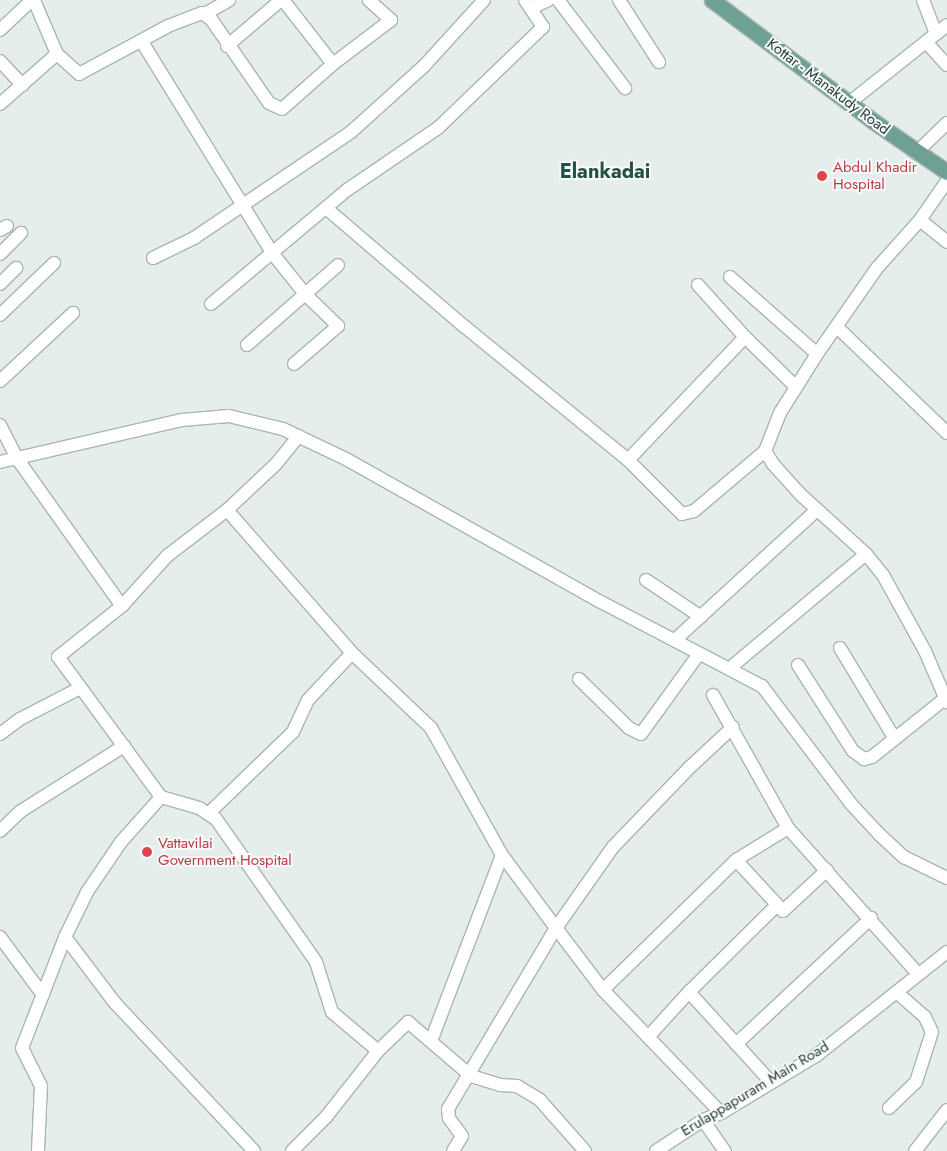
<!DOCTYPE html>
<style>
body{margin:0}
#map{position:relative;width:947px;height:1151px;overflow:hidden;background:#e6eeeb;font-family:Jost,sans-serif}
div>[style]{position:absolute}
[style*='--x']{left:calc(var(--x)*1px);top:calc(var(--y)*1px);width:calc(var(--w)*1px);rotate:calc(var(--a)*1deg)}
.roads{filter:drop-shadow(1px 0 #a9b6b2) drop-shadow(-1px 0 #a9b6b2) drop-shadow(0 1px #a9b6b2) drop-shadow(0 -1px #a9b6b2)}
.minor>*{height:12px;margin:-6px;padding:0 6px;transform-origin:6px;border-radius:6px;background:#fff}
.major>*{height:15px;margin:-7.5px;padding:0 7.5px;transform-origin:7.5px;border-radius:7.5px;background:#6ea096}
.dots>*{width:14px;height:14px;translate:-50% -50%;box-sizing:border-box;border:2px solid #f7faf9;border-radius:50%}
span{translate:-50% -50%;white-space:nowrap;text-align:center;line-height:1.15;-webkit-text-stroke:4px #f7faf9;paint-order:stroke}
.street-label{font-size:15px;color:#263f3a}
.health-label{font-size:15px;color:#be3a42}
.left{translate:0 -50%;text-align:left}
.district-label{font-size:20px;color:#235047;font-weight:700}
</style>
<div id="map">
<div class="roads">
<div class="minor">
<div style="--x:283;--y:0;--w:81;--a:52"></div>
<div style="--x:558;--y:0;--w:111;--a:52.7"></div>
<div style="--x:619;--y:0;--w:74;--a:57.2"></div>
<div style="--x:923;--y:0;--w:36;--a:69"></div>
<div style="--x:531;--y:8;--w:19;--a:-25"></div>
<div style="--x:205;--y:14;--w:28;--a:-30"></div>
<div style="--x:0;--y:30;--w:44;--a:-43.2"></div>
<div style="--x:142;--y:42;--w:249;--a:58.3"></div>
<div style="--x:273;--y:254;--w:51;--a:51.3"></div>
<div style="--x:305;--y:294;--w:46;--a:44.1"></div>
<div style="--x:338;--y:326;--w:58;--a:139.2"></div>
<div style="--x:926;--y:42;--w:31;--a:48"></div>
<div style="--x:227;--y:46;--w:71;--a:-40.4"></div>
<div style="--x:57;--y:54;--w:30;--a:42"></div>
<div style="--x:79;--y:74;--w:101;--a:-28.3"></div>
<div style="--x:168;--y:26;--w:36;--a:-21"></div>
<div style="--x:202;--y:13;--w:11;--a:34"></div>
<div style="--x:211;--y:19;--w:102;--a:55.4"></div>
<div style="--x:269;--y:103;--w:14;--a:25"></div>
<div style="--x:282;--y:109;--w:68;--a:-41.4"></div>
<div style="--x:333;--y:64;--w:73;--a:-37.2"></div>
<div style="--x:391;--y:20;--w:30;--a:-138"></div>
<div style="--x:0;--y:61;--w:33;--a:47"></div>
<div style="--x:849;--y:103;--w:125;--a:-38.5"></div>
<div style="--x:0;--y:104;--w:76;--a:-41.3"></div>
<div style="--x:57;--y:54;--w:59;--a:-113.1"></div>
<div style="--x:916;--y:153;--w:43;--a:-44.1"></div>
<div style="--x:947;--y:181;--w:47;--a:124.7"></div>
<div style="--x:920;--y:220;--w:64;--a:131.9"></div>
<div style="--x:877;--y:268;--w:105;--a:124.9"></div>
<div style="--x:817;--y:354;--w:70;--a:122.1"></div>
<div style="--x:780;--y:413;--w:41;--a:111.5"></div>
<div style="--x:765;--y:451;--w:15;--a:58"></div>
<div style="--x:773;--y:464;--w:40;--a:48"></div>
<div style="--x:800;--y:494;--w:89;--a:42.3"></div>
<div style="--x:866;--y:554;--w:27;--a:51"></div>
<div style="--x:883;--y:575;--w:87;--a:61.1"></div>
<div style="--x:925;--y:651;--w:56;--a:66.7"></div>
<div style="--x:326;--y:208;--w:183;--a:40.6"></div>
<div style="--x:465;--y:327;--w:210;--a:39.2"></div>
<div style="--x:628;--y:460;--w:76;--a:45"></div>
<div style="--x:682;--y:514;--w:12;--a:-14"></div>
<div style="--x:694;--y:511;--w:93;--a:-40.2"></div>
<div style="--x:920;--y:220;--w:35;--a:39"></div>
<div style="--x:0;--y:230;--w:8;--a:-30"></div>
<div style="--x:0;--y:254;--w:30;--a:-45"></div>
<div style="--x:153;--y:258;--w:46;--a:-26"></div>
<div style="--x:194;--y:238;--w:189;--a:-34"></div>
<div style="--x:351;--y:132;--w:98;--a:-42.1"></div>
<div style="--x:424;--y:66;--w:89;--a:-47.7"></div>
<div style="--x:730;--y:277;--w:116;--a:41.5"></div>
<div style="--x:0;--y:284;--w:23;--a:-45"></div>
<div style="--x:698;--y:285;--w:70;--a:47.9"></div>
<div style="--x:745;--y:337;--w:71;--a:44.4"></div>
<div style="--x:211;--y:304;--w:177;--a:-40"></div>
<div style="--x:347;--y:190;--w:110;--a:-34.3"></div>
<div style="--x:438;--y:128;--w:146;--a:-43.9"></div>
<div style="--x:543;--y:27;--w:32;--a:-124"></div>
<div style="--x:0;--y:315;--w:75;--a:-43.9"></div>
<div style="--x:837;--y:327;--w:153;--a:43.9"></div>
<div style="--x:247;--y:345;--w:121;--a:-41.3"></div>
<div style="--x:0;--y:381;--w:100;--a:-43"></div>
<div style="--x:0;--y:425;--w:36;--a:63"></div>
<div style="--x:16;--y:457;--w:183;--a:54.6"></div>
<div style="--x:628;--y:460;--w:170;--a:-46.4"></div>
<div style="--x:0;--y:462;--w:187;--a:-13"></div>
<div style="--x:182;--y:420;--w:47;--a:-4.9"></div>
<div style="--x:229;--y:416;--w:56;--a:13.5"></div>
<div style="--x:283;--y:429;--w:70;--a:25.5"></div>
<div style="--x:346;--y:459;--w:292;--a:29.3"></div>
<div style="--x:601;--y:602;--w:182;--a:27.6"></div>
<div style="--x:762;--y:686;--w:149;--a:52.9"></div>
<div style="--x:852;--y:805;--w:41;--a:47"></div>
<div style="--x:880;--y:835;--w:33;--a:43"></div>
<div style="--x:904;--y:857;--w:48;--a:26"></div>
<div style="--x:227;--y:510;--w:67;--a:-43.2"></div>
<div style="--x:276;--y:464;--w:36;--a:-51"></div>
<div style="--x:646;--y:580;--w:66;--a:33.9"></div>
<div style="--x:676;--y:639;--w:191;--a:-42.5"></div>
<div style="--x:840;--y:648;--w:106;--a:58.9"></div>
<div style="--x:798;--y:665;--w:102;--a:57.4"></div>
<div style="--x:853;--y:751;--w:14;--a:36"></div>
<div style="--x:864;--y:759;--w:8;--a:-14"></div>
<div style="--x:872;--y:757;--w:96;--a:-38.7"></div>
<div style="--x:730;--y:668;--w:177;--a:-40"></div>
<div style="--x:579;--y:679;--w:70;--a:44.4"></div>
<div style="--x:629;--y:728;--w:13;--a:27"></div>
<div style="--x:641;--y:734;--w:99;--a:-54.1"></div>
<div style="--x:713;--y:695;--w:153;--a:60.6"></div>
<div style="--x:788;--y:828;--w:195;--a:48.3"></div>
<div style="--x:0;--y:734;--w:25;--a:-37"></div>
<div style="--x:20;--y:719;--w:68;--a:-27.3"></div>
<div style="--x:161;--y:797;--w:40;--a:16"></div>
<div style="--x:199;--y:808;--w:20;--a:33"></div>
<div style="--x:216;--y:819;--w:174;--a:55"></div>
<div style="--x:316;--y:962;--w:52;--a:72.3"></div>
<div style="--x:332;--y:1012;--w:60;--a:40.3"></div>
<div style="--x:209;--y:813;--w:117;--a:-44"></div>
<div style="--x:293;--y:732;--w:35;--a:-65"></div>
<div style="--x:308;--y:700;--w:64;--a:-46.9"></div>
<div style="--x:0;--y:831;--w:29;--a:-44"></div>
<div style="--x:21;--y:811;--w:122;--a:-32.3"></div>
<div style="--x:736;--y:860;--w:61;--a:-31.6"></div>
<div style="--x:0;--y:937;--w:72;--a:53.4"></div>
<div style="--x:65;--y:937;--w:83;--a:52.9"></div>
<div style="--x:115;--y:1003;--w:203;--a:46.8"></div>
<div style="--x:603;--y:990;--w:186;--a:-44.3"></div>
<div style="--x:736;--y:860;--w:69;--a:47.3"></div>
<div style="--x:783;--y:911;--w:60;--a:-43"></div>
<div style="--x:689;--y:992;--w:122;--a:-44.7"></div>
<div style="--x:648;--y:1037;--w:61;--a:-47.7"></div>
<div style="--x:689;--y:992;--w:120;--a:47.7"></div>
<div style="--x:431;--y:1041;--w:199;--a:-69.1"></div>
<div style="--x:736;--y:1044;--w:185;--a:-43"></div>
<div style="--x:889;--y:1108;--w:37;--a:-44"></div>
<div style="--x:916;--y:1082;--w:52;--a:-72.3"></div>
<div style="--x:932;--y:1032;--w:17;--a:-115"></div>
<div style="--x:925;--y:1017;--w:38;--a:-139"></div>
<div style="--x:703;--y:1120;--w:38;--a:55"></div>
<div style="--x:38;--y:1151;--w:65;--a:-87.4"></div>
<div style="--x:41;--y:1086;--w:42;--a:-116.6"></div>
<div style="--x:22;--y:1048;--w:119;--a:-68.8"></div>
<div style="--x:65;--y:937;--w:50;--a:-63.9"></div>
<div style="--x:87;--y:892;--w:60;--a:-55.8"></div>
<div style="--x:121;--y:842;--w:60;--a:-48.4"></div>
<div style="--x:161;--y:797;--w:174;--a:-126.3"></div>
<div style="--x:58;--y:657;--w:82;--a:-38.6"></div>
<div style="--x:122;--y:606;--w:67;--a:-48"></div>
<div style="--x:167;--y:556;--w:76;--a:-37.5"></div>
<div style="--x:227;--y:510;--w:190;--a:48.8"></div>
<div style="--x:352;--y:653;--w:109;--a:43.5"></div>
<div style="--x:431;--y:728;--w:145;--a:60.8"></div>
<div style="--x:502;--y:855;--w:91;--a:53.5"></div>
<div style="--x:556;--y:928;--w:78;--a:52.8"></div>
<div style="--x:603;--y:990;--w:170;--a:46.2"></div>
<div style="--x:292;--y:1151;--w:48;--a:-45"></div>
<div style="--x:326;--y:1117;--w:84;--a:-51.8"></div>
<div style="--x:378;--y:1051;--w:42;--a:-44"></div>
<div style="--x:408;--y:1022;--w:83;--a:40.6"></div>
<div style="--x:471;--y:1076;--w:30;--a:17"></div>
<div style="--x:500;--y:1085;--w:17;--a:3"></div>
<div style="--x:517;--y:1086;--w:26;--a:31"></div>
<div style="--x:539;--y:1099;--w:69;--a:48.5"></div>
<div style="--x:453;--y:1151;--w:17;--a:-59"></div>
<div style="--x:462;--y:1136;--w:22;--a:-126"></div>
<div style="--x:449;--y:1118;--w:9;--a:-96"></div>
<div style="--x:448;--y:1109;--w:211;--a:-59.2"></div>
<div style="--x:556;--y:928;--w:99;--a:-54.9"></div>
<div style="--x:613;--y:847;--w:110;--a:-46.1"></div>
<div style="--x:689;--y:768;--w:60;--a:-43"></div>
<div style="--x:656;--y:1151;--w:56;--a:-33.4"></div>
<div style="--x:703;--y:1120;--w:19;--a:-21"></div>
<div style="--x:721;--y:1113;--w:112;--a:-31.1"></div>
<div style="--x:817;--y:1055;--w:166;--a:-38.4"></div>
<div style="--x:915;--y:1151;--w:52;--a:-52"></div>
</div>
<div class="major">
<div style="--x:712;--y:0;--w:201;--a:36.9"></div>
<div style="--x:873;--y:121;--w:90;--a:34.6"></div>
</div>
</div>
<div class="dots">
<div style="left:822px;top:176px;background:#e0444e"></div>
<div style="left:147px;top:852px;background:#e0444e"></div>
</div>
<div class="street-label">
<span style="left:828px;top:87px;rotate:37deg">Kottar - Manakudy Road</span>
<span style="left:755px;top:1089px;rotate:-31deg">Erulappapuram Main Road</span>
</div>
<div class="health-label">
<span class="left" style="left:833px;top:176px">Abdul Khadir<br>Hospital</span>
<span class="left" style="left:158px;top:852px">Vattavilai<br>Government Hospital</span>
</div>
<div class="district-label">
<span style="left:605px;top:171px">Elankadai</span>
</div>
</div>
